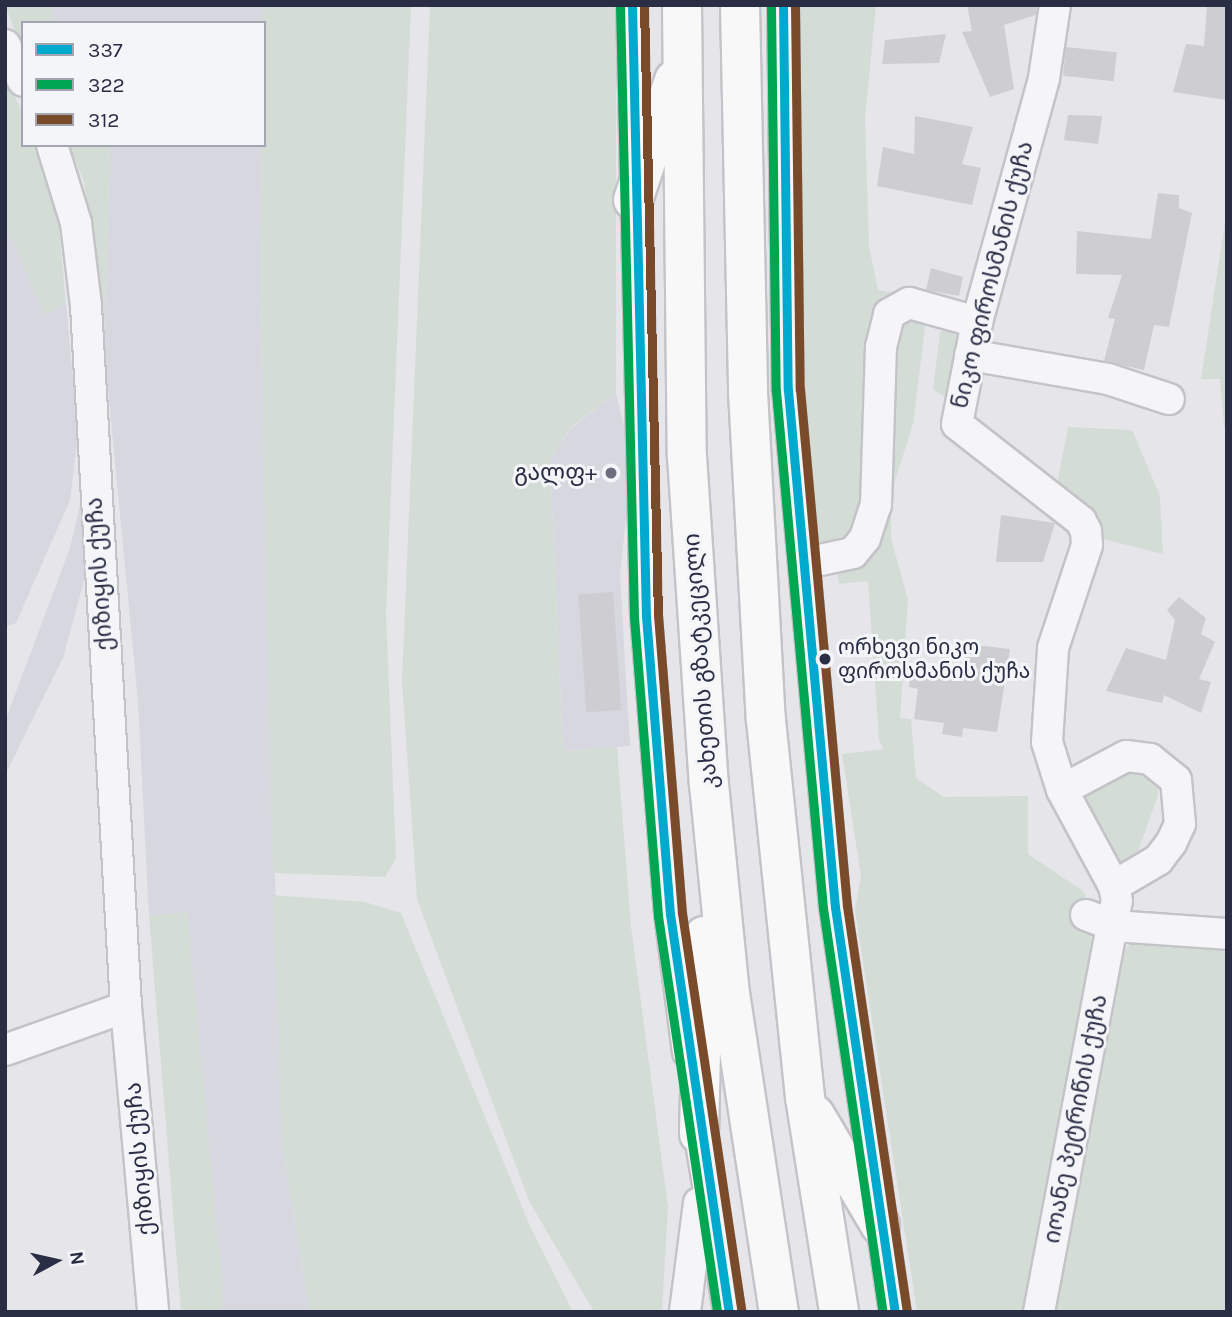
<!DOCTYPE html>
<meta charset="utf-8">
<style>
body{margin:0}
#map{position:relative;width:1232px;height:1317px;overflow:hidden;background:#e6e6ea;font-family:Karla,"Noto Sans Georgian",sans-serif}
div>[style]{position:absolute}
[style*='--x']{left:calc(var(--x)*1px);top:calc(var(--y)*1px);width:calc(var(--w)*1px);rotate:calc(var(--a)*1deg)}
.built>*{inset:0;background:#d6d7df;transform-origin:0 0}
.green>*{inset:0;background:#d4ddd5}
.building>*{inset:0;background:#cdcdd2;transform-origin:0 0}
.roads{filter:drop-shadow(2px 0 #c3c3c8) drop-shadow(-2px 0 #c3c3c8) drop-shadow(0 2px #c3c3c8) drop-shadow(0 -2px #c3c3c8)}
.minor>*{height:30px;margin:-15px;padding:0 15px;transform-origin:15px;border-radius:15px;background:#f5f5f7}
.highway>*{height:38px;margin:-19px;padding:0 19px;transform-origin:19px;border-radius:19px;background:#f8f8f8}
.bus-1>*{height:9px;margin:-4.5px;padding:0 4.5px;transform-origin:4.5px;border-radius:4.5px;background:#00a9ce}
.bus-2>*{height:9px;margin:-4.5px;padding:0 4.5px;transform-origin:4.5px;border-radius:4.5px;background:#00a651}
.bus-3>*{height:9px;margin:-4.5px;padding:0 4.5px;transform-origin:4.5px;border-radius:4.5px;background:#7a4b2a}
.dots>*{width:19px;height:19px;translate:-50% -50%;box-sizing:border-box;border:4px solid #f4f5f9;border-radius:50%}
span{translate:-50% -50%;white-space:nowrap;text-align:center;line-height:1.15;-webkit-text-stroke:6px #f4f5f9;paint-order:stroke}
.bus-label{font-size:21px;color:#2a2e45}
.left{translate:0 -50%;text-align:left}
.street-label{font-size:23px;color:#2a2e45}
.poi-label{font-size:23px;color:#2a2e45}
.right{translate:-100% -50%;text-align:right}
.frame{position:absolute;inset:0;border:7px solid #2a2e45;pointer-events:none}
.legend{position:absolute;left:21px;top:21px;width:245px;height:126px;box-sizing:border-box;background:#f4f5f9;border:2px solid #a3a5b1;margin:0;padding:9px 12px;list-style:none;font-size:21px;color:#2a2e45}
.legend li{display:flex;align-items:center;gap:14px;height:35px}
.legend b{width:35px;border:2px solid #a3a5b1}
.north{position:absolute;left:21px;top:1226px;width:70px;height:70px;-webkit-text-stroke:5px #f4f5f9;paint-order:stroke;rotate:82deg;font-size:19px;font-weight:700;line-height:28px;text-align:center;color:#2a2e45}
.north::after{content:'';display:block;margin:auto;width:24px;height:32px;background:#2a2e45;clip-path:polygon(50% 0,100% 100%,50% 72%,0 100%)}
</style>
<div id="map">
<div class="built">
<div style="left:49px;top:5px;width:214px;height:20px"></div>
<div style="clip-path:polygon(110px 145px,262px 145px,260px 298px,282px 1145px,310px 1312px,222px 1312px,186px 912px,149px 916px,138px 702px,104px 347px)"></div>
<div style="clip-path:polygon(5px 221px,44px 314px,66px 303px,78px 434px,70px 500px,16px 623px,5px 627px)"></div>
<div style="clip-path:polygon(616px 393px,632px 459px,620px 576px,630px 746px,563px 751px,550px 459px,570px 429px)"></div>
<div style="clip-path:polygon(93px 449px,88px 566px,63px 658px,5px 775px,5px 721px,70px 548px)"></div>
</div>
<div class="green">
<div style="clip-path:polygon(5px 5px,49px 5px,57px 23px,23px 23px,23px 52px)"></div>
<div style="clip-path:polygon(263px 5px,411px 5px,386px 613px,396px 858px,385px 877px,273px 873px,260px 298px)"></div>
<div style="clip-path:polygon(430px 5px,616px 5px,616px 393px,570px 428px,550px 459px,563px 751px,617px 747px,631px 926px,668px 1207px,662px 1312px,594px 1312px,529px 1201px,417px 899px,402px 681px)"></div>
<div style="clip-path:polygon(793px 5px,876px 5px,865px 119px,869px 246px,878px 290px,897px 293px,869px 477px,852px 531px,842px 549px,809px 554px,798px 352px)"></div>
<div style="clip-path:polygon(5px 78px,23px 113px,23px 145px,37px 145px,57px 206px,66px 303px,44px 315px,5px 221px)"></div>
<div style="clip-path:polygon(69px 145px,110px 145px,104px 347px,84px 182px)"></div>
<div style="clip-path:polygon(1227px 209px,1227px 426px,1224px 427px,1220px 379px,1201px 379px)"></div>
<div style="clip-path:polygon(903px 316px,920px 319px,925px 327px,913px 424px,891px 494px,891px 538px,908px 600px,900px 718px,911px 719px,916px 778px,944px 797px,1028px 796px,1028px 854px,1083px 891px,1093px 913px,1088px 973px,1026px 1312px,917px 1312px,855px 910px,861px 876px,842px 754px,884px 749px,879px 740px,868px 581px,839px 584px,837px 571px,853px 561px,891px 330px)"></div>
<div style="clip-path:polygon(946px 327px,960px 337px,950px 393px,945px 397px,933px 389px,940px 333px)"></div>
<div style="clip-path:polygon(1068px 427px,1132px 430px,1160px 496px,1163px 554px,1099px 538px,1055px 494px)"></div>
<div style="clip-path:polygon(1121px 772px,1150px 775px,1158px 783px,1158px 796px,1138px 851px,1123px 862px,1113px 861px,1081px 797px)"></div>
<div style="clip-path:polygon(273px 895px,365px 902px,401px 913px,530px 1226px,573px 1312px,310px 1312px,282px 1145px)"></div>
<div style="clip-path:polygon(187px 912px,223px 1296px,222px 1312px,181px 1312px,149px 916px)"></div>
<div style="clip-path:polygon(1133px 941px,1227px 944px,1227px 1312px,1054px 1312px,1116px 960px)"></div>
</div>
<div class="building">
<div style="clip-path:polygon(967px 5px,1037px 5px,1036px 15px,1004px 25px,1014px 89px,990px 97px,962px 32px,972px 31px)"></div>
<div style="clip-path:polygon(1207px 5px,1227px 5px,1227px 100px,1173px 92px,1186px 44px,1204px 46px)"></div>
<div style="clip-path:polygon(946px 34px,939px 63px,882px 64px,885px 40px)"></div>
<div style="left:1066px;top:47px;width:51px;height:29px;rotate:6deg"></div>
<div style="clip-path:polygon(1068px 115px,1102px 116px,1098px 144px,1064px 140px)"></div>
<div style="clip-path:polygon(915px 116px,973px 127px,962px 164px,981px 168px,972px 205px,877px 186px,883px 147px,914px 154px)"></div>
<div style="clip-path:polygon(1158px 193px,1179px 195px,1179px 208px,1192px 213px,1169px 327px,1154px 325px,1144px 370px,1104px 361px,1115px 319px,1108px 318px,1122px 275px,1076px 274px,1077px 231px,1151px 239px)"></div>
<div style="clip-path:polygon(931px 268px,963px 277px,959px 296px,926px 290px)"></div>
<div style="clip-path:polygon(1001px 515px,1055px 523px,1043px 562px,996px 562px)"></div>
<div style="left:613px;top:592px;width:118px;height:35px;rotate:86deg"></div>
<div style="clip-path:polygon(1179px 597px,1206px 618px,1201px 634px,1215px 642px,1199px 679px,1211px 682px,1201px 713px,1164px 695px,1162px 703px,1106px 691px,1126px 648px,1166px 660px,1175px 620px,1167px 610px)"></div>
<div style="clip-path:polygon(967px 644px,1010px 649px,997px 732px,963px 728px,962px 737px,942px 734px,944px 723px,914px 719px,918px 689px,909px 687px,911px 666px,964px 673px)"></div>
</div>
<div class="roads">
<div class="minor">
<div style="--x:632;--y:5;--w:611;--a:88.69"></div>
<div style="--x:646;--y:616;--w:299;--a:85.4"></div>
<div style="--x:670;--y:914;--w:139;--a:82.6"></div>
<div style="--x:783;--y:5;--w:385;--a:89.3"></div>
<div style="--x:788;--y:390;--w:519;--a:84.81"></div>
<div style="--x:835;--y:907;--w:409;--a:81.6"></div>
<div style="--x:5;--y:45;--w:40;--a:63.4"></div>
<div style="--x:52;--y:145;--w:82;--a:72.9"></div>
<div style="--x:76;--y:223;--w:84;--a:83.1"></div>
<div style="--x:86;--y:306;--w:702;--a:86.73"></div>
<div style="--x:126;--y:1007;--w:306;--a:84.9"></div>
<div style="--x:970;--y:355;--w:140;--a:9.9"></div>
<div style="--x:1108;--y:379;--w:64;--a:18.2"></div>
<div style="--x:806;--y:563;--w:48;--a:-12"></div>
<div style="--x:853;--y:553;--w:19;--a:-51"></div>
<div style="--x:865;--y:538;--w:35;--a:-72"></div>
<div style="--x:876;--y:505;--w:158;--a:-88.2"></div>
<div style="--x:881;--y:347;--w:34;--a:-76"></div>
<div style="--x:889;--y:314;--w:23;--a:-29"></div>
<div style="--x:909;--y:303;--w:71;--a:15.6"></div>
<div style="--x:1062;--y:790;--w:72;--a:-28"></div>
<div style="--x:1126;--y:756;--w:24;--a:7"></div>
<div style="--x:1150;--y:759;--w:33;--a:39"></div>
<div style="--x:1176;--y:780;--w:44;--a:84.8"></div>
<div style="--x:1180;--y:824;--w:21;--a:115"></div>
<div style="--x:1171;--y:843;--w:21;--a:127"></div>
<div style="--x:1158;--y:860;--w:51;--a:149.4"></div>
<div style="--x:1086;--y:915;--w:30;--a:21"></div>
<div style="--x:1114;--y:926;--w:113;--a:4"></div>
<div style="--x:5;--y:1050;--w:128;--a:-19.6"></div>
<div style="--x:696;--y:1112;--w:203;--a:80.6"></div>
<div style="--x:685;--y:1312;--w:110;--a:-82.7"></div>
<div style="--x:1039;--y:1312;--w:418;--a:-79.3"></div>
<div style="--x:1117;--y:901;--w:15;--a:-101"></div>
<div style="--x:1114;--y:886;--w:109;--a:-118.4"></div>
<div style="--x:1062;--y:790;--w:50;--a:-107.4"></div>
<div style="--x:1047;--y:742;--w:94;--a:-86.3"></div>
<div style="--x:1053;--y:648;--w:108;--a:-71.7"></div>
<div style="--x:1087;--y:545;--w:14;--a:-94"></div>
<div style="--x:1086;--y:531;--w:11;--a:-117"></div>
<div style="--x:1081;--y:521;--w:157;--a:-142"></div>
<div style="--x:957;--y:424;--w:104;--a:-78.9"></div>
<div style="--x:977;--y:322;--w:253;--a:-74.6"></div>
<div style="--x:1044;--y:78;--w:74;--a:-81.4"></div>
</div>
<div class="highway">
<div style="--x:682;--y:5;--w:451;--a:89.4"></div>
<div style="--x:687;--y:456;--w:329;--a:86.2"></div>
<div style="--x:709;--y:784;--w:210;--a:84.3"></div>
<div style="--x:730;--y:993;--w:323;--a:81.3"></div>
<div style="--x:740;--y:5;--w:387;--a:88.8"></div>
<div style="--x:748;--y:392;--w:328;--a:86.9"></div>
<div style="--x:766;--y:720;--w:379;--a:84.1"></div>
<div style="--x:805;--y:1097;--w:218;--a:81"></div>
<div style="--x:633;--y:200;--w:127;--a:-71.1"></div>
<div style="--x:815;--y:1115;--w:128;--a:59.4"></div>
<div style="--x:699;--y:1134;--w:198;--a:-88.6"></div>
</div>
</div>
<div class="bus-1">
<div style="--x:632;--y:5;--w:611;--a:88.69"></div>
<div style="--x:646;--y:616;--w:299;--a:85.4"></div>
<div style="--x:670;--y:914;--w:402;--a:81.6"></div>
<div style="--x:783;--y:5;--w:385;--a:89.3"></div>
<div style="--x:788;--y:390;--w:519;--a:84.81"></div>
<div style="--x:835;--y:907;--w:409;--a:81.6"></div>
</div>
<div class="bus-2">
<div style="--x:620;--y:5;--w:612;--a:88.69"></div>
<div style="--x:634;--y:617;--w:300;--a:85.4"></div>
<div style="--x:658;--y:916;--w:400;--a:81.5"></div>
<div style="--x:771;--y:5;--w:386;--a:89.3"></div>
<div style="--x:776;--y:391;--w:519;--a:84.81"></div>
<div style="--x:823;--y:908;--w:408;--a:81.6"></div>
</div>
<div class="bus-3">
<div style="--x:644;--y:5;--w:610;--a:88.69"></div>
<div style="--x:658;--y:615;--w:299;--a:85.4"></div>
<div style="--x:682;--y:913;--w:401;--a:81.5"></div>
<div style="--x:795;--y:5;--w:384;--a:89.3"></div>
<div style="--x:800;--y:389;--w:519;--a:84.81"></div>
<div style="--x:847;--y:906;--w:408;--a:81.6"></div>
</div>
<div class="dots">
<div style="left:611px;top:473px;background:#6c6e7f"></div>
<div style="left:825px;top:659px;background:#2a2e45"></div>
</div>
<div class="bus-label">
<span class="left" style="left:838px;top:659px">ორხევი ნიკო<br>ფიროსმანის ქუჩა</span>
</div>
<div class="street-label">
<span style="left:993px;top:275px;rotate:-76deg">ნიკო ფიროსმანის ქუჩა</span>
<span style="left:100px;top:574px;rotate:-94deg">ქიზიყის ქუჩა</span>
<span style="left:701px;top:661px;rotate:-94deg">კახეთის გზატკეცილი</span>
<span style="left:1076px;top:1119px;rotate:-79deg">იოანე პეტრიწის ქუჩა</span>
<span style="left:140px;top:1159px;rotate:-95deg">ქიზიყის ქუჩა</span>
</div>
<div class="poi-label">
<span class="right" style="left:597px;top:473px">გალფ+</span>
</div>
<div class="frame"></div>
<ul class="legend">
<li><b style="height:9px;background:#00a9ce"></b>337</li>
<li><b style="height:9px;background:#00a651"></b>322</li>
<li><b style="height:9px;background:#7a4b2a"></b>312</li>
</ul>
<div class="north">N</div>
</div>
